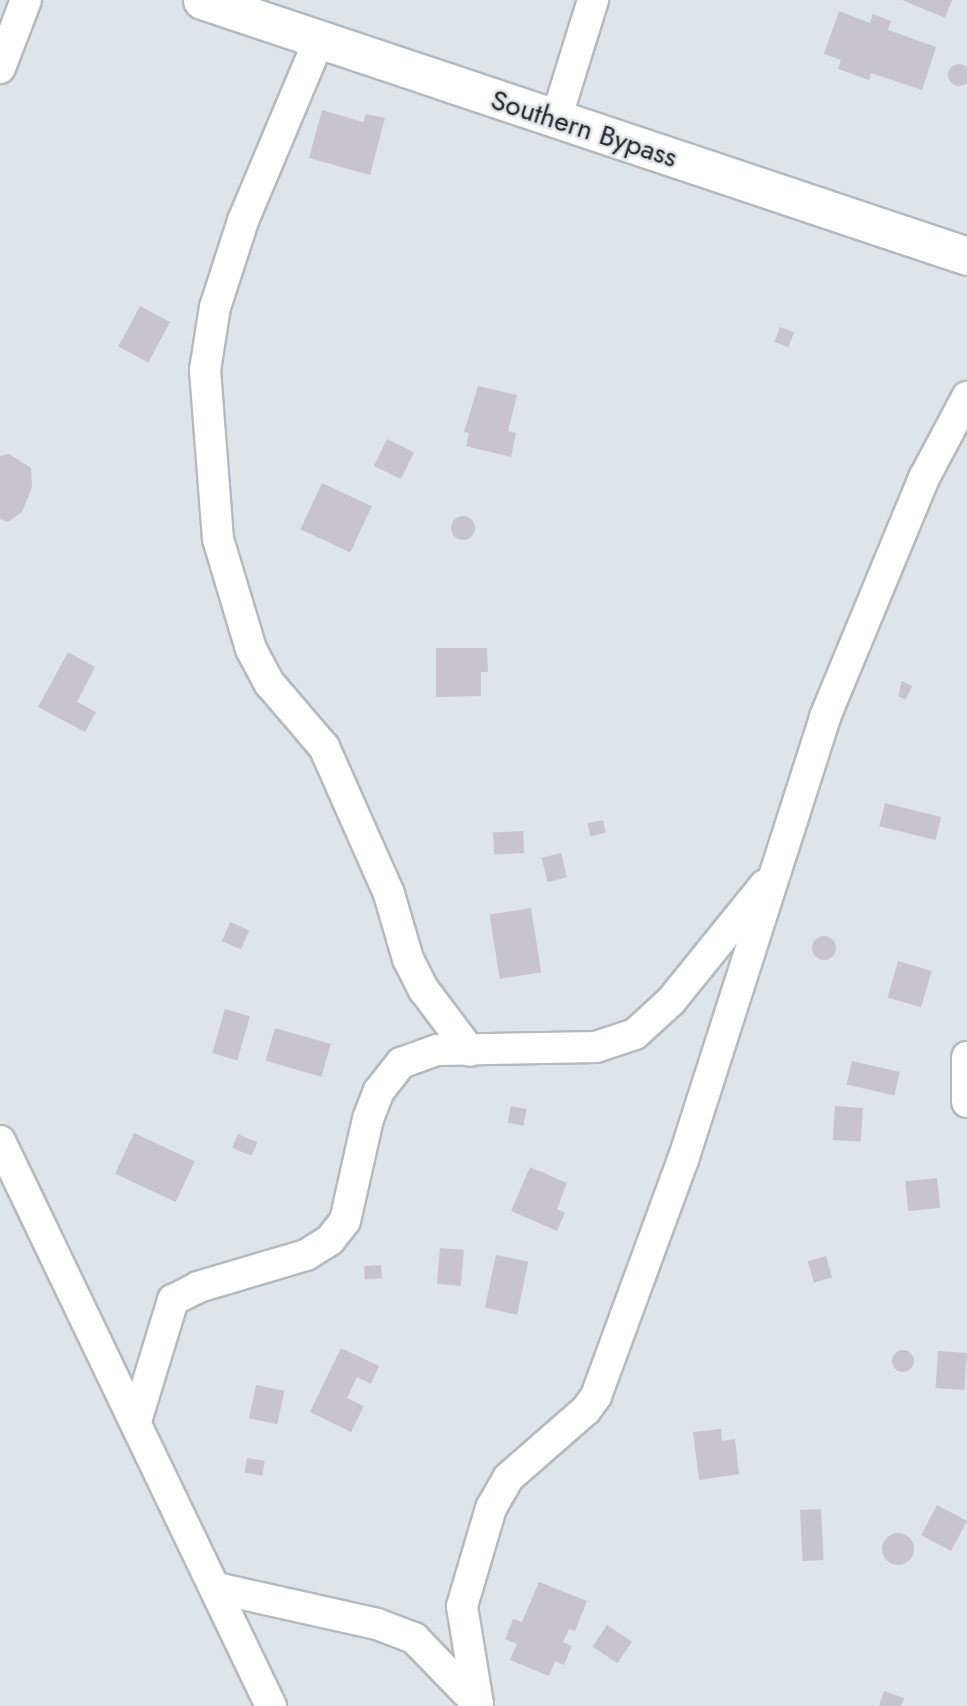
<!DOCTYPE html>
<style>
body{margin:0}
#map{position:relative;width:967px;height:1706px;overflow:hidden;background:#dfe4e8;font-family:Jost,sans-serif}
div>[style]{position:absolute}
[style*='--x']{left:calc(var(--x)*1px);top:calc(var(--y)*1px);width:calc(var(--w)*1px);rotate:calc(var(--a)*1deg)}
.building>*{inset:0;background:#c7c5cb;transform-origin:0 0}
.round{border-radius:50%}
.roads{filter:drop-shadow(2px 0 #b6babe) drop-shadow(-2px 0 #b6babe) drop-shadow(0 2px #b6babe) drop-shadow(0 -2px #b6babe)}
.minor>*{height:30px;margin:-15px;padding:0 15px;transform-origin:15px;border-radius:15px;background:#fff}
.tertiary>*{height:37px;margin:-18.5px;padding:0 18.5px;transform-origin:18.5px;border-radius:18.5px;background:#fff}
span{translate:-50% -50%;white-space:nowrap;text-align:center;line-height:1.15;-webkit-text-stroke:5px #dfe4e8;paint-order:stroke}
.street-label{font-size:28px;color:#242527}
</style>
<div id="map">
<div class="building">
<div style="clip-path:polygon(902px 0,952px 0,945px 18px)"></div>
<div style="clip-path:polygon(839px 11px,870px 23px,873px 14px,891px 21px,888px 30px,936px 47px,922px 90px,871px 73px,869px 80px,838px 69px,841px 60px,824px 54px)"></div>
<div class="round" style="left:948px;top:64px;width:22px;height:22px"></div>
<div style="clip-path:polygon(322px 110px,363px 122px,366px 114px,385px 118px,370px 175px,309px 158px)"></div>
<div style="left:140px;top:306px;width:34px;height:46px;rotate:28deg"></div>
<div style="left:780px;top:327px;width:15px;height:16px;rotate:20deg"></div>
<div style="clip-path:polygon(478px 386px,517px 395px,508px 431px,516px 433px,511px 457px,466px 446px,469px 433px,464px 432px)"></div>
<div style="left:387px;top:439px;width:30px;height:30px;rotate:26deg"></div>
<div style="clip-path:polygon(9px 454px,31px 468px,32px 487px,22px 512px,8px 522px,0 519px,0 456px)"></div>
<div style="left:322px;top:483px;width:55px;height:51px;rotate:25deg"></div>
<div class="round" style="left:451px;top:516px;width:24px;height:24px"></div>
<div style="clip-path:polygon(436px 648px,487px 648px,488px 672px,481px 672px,481px 696px,436px 697px)"></div>
<div style="clip-path:polygon(68px 652px,95px 667px,77px 702px,96px 712px,85px 732px,38px 707px)"></div>
<div style="clip-path:polygon(902px 681px,912px 686px,906px 700px,898px 696px)"></div>
<div style="left:885px;top:803px;width:58px;height:24px;rotate:14deg"></div>
<div style="left:603px;top:820px;width:13px;height:16px;rotate:77deg"></div>
<div style="left:523px;top:831px;width:22px;height:30px;rotate:87deg"></div>
<div style="left:561px;top:853px;width:25px;height:20px;rotate:76deg"></div>
<div style="left:531px;top:908px;width:65px;height:42px;rotate:81deg"></div>
<div style="left:230px;top:922px;width:21px;height:21px;rotate:23deg"></div>
<div class="round" style="left:812px;top:936px;width:24px;height:24px"></div>
<div style="left:898px;top:961px;width:35px;height:38px;rotate:16deg"></div>
<div style="left:225px;top:1009px;width:26px;height:46px;rotate:16deg"></div>
<div style="left:275px;top:1028px;width:58px;height:34px;rotate:16deg"></div>
<div style="left:852px;top:1061px;width:49px;height:24px;rotate:13deg"></div>
<div style="left:511px;top:1106px;width:16px;height:17px;rotate:11deg"></div>
<div style="left:835px;top:1106px;width:28px;height:34px;rotate:4deg"></div>
<div style="left:134px;top:1133px;width:67px;height:45px;rotate:25deg"></div>
<div style="left:238px;top:1134px;width:21px;height:15px;rotate:23deg"></div>
<div style="clip-path:polygon(530px 1167px,567px 1183px,557px 1209px,565px 1213px,557px 1231px,511px 1211px)"></div>
<div style="left:937px;top:1178px;width:30px;height:32px;rotate:84deg"></div>
<div style="left:440px;top:1248px;width:24px;height:36px;rotate:5deg"></div>
<div style="left:496px;top:1255px;width:33px;height:54px;rotate:12deg"></div>
<div style="left:826px;top:1256px;width:22px;height:19px;rotate:74deg"></div>
<div style="left:381px;top:1265px;width:13px;height:17px;rotate:86deg"></div>
<div style="clip-path:polygon(341px 1348px,379px 1366px,371px 1384px,357px 1377px,347px 1398px,364px 1406px,351px 1432px,310px 1412px)"></div>
<div class="round" style="left:892px;top:1350px;width:22px;height:22px"></div>
<div style="left:938px;top:1351px;width:29px;height:37px;rotate:4deg"></div>
<div style="left:256px;top:1385px;width:29px;height:34px;rotate:12deg"></div>
<div style="clip-path:polygon(721px 1429px,722px 1441px,735px 1439px,739px 1474px,699px 1480px,693px 1432px)"></div>
<div style="left:247px;top:1458px;width:18px;height:15px;rotate:9deg"></div>
<div style="left:937px;top:1505px;width:34px;height:34px;rotate:28deg"></div>
<div style="left:821px;top:1509px;width:51px;height:21px;rotate:87deg"></div>
<div class="round" style="left:882px;top:1533px;width:32px;height:32px"></div>
<div style="clip-path:polygon(539px 1582px,587px 1601px,575px 1631px,569px 1629px,563px 1642px,572px 1646px,564px 1665px,555px 1661px,549px 1676px,510px 1660px,517px 1644px,505px 1639px,513px 1619px,522px 1622px)"></div>
<div style="left:607px;top:1625px;width:30px;height:26px;rotate:34deg"></div>
<div style="clip-path:polygon(884px 1691px,904px 1698px,901px 1706px,879px 1706px)"></div>
</div>
<div class="roads">
<div class="minor">
<div style="--x:319;--y:40;--w:196;--a:112.8"></div>
<div style="--x:243;--y:221;--w:90;--a:108"></div>
<div style="--x:215;--y:307;--w:64;--a:99"></div>
<div style="--x:205;--y:370;--w:169;--a:85.6"></div>
<div style="--x:218;--y:539;--w:115;--a:73.3"></div>
<div style="--x:251;--y:649;--w:40;--a:62"></div>
<div style="--x:270;--y:684;--w:83;--a:49.4"></div>
<div style="--x:324;--y:747;--w:161;--a:66.1"></div>
<div style="--x:389;--y:894;--w:68;--a:73.7"></div>
<div style="--x:408;--y:959;--w:35;--a:63"></div>
<div style="--x:424;--y:990;--w:76;--a:53"></div>
<div style="--x:0;--y:68;--w:73;--a:-69.1"></div>
<div style="--x:556;--y:119;--w:125;--a:-72.7"></div>
<div style="--x:967;--y:1057;--w:45;--a:90"></div>
<div style="--x:0;--y:1141;--w:627;--a:64.38"></div>
<div style="--x:136;--y:1421;--w:127;--a:-73"></div>
<div style="--x:173;--y:1300;--w:28;--a:-27"></div>
<div style="--x:198;--y:1287;--w:113;--a:-16.5"></div>
<div style="--x:306;--y:1255;--w:28;--a:-32"></div>
<div style="--x:330;--y:1240;--w:24;--a:-52"></div>
<div style="--x:345;--y:1221;--w:105;--a:-77.3"></div>
<div style="--x:368;--y:1119;--w:30;--a:-69"></div>
<div style="--x:379;--y:1091;--w:36;--a:-52"></div>
<div style="--x:401;--y:1063;--w:38;--a:-20"></div>
<div style="--x:437;--y:1050;--w:159;--a:-1.1"></div>
<div style="--x:596;--y:1047;--w:41;--a:-18.4"></div>
<div style="--x:635;--y:1034;--w:49;--a:-42.5"></div>
<div style="--x:671;--y:1001;--w:149;--a:-51"></div>
<div style="--x:216;--y:1588;--w:165;--a:12.6"></div>
<div style="--x:377;--y:1624;--w:40;--a:21"></div>
<div style="--x:414;--y:1638;--w:92;--a:45.9"></div>
<div style="--x:478;--y:1704;--w:99;--a:-99.3"></div>
<div style="--x:462;--y:1606;--w:102;--a:-73.5"></div>
<div style="--x:491;--y:1508;--w:34;--a:-60"></div>
<div style="--x:508;--y:1478;--w:103;--a:-41.1"></div>
<div style="--x:586;--y:1410;--w:17;--a:-54"></div>
<div style="--x:596;--y:1396;--w:252;--a:-69.8"></div>
<div style="--x:683;--y:1160;--w:465;--a:-72.2"></div>
<div style="--x:825;--y:717;--w:259;--a:-67.5"></div>
<div style="--x:924;--y:478;--w:92;--a:-62"></div>
</div>
<div class="tertiary">
<div style="--x:202;--y:0;--w:807;--a:18.5"></div>
</div>
</div>
<div class="street-label">
<span style="left:584px;top:129px;rotate:18deg">Southern Bypass</span>
</div>
</div>
